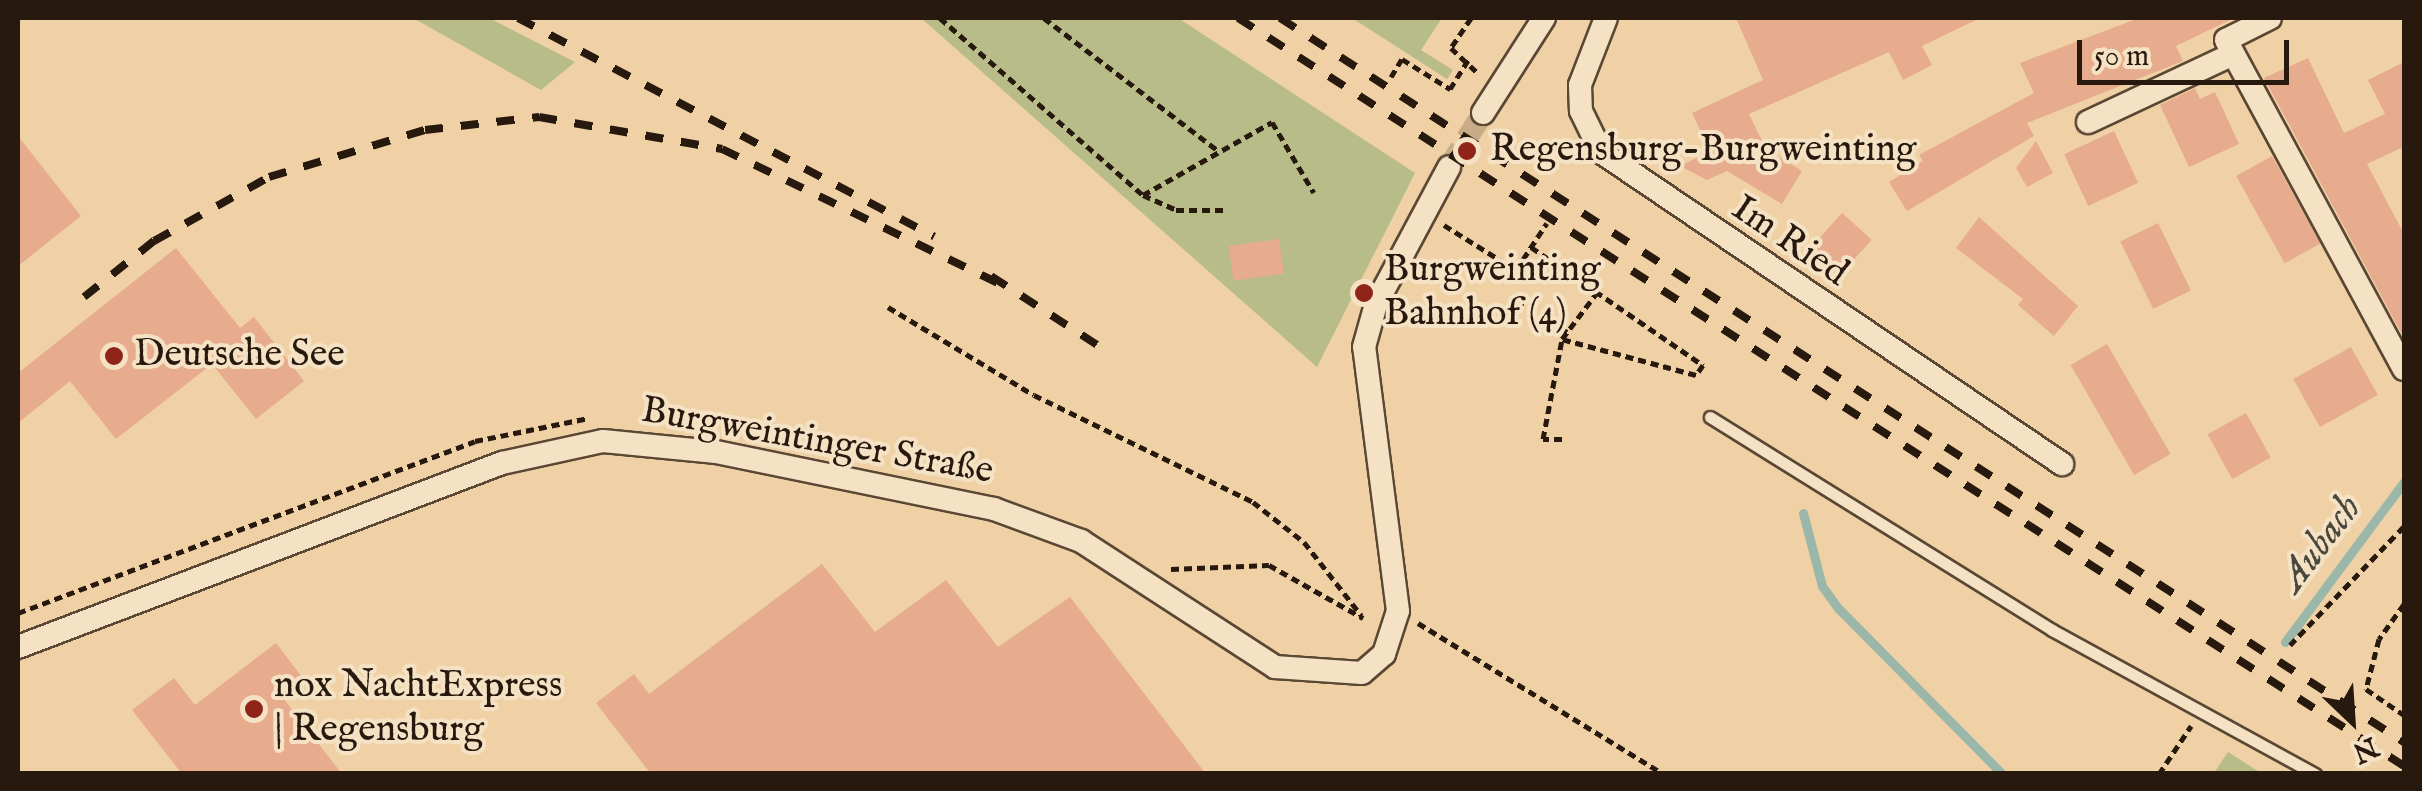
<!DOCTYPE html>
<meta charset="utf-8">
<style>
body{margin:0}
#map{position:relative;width:2422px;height:791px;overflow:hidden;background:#efd1a5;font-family:"IM FELL English",serif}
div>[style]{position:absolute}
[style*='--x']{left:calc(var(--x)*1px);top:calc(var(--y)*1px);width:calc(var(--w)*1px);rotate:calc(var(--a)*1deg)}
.green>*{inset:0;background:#b7bc88}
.stream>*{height:9px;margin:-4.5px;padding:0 4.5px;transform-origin:4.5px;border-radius:4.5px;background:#9ab7aa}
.building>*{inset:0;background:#e7ab8d;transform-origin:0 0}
.minor-tunnel>*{height:22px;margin-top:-11px;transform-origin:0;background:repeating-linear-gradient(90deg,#c7ac87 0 22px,transparent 0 33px)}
.path>*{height:5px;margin-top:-2.5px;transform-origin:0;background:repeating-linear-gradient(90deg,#28190e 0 8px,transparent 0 13px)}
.roads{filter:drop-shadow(2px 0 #5a4734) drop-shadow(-2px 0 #5a4734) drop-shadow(0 2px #5a4734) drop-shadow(0 -2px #5a4734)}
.service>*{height:11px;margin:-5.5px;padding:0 5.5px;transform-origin:5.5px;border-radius:5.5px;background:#f5e1c4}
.minor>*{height:22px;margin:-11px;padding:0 11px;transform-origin:11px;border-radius:11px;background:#f5e1c4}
.rail>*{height:8px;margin-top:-4px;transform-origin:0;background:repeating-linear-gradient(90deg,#28190e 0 18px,transparent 0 36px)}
.dots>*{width:28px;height:28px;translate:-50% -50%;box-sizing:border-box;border:5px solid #f5e1c4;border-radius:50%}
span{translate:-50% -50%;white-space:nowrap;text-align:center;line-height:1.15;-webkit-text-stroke:8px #f5e1c4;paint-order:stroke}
.poi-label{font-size:38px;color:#28190e}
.left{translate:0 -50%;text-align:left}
.street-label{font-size:38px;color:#28190e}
.water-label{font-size:40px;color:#4a483d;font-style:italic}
.frame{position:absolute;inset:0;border:20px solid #28190e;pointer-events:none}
.north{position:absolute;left:2302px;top:671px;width:100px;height:100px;-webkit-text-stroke:8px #f5e1c4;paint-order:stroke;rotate:155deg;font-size:28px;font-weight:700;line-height:40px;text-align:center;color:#28190e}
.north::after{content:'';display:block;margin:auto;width:35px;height:45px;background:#28190e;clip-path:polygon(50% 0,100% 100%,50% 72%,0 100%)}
.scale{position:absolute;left:2077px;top:40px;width:212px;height:45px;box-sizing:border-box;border:5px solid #28190e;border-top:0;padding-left:12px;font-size:30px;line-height:35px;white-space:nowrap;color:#28190e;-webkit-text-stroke:8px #f5e1c4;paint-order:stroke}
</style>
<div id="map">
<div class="green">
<div style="clip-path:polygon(413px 18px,489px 18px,575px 62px,541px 90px)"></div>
<div style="clip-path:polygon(921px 18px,1178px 18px,1415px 173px,1317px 367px)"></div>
<div style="clip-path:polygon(1352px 18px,1442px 18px,1421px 50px,1453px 70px,1447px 79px)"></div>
<div style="clip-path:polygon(2228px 752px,2261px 773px,2214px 773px)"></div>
</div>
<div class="stream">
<div style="--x:1803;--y:513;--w:75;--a:75.4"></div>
<div style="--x:1822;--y:586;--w:27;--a:54"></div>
<div style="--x:1838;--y:608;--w:233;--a:45.3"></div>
<div style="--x:2285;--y:642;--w:199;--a:-53.4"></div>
</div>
<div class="building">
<div style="clip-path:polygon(1736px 18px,1980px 18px,1922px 46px,1932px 65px,1903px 80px,1889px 52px,1749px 114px,1766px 149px,1802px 171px,1782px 204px,1727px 171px,1707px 180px,1680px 166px,1710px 151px,1692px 113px,1763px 80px)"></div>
<div style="clip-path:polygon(2139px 18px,2234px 18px,2176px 46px,2183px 61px,2027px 123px,2034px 136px,1907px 211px,1889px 182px,1923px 161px,1919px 155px,2034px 93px,2020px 63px)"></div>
<div style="clip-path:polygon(2308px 58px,2344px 133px,2385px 114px,2368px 80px,2404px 62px,2404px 156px,2401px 148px,2367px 164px,2404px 234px,2404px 338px,2264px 78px)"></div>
<div style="clip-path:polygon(2195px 88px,2200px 99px,2215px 92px,2239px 144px,2189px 167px,2160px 105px)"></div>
<div style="left:2114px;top:131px;width:57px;height:55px;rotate:65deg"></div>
<div style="clip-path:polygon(18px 136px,81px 216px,18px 266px)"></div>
<div style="clip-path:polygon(2036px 141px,2053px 173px,2027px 187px,2016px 168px)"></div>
<div style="left:2272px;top:156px;width:100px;height:41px;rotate:61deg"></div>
<div style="left:1842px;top:213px;width:40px;height:50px;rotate:42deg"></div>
<div style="clip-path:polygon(1979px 217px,2078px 306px,2054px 336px,2018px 305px,2023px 299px,1956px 248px)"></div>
<div style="left:2158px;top:223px;width:75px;height:42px;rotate:64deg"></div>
<div style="left:1279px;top:239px;width:35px;height:51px;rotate:82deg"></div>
<div style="clip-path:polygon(176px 248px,240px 328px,254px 317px,304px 381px,256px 419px,212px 364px,116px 439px,70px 381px,18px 423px,18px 373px)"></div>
<div style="left:2107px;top:344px;width:127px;height:42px;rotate:60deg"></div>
<div style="left:2351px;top:347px;width:55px;height:66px;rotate:61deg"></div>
<div style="left:2246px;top:413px;width:51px;height:44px;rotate:61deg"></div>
<div style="clip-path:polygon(822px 564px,875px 632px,946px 580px,998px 647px,1070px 597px,1206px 774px,651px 774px,596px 703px,634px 674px,649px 694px)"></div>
<div style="clip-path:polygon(276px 643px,302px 677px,280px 694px,342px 774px,182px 774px,132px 710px,174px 678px,195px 705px)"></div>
</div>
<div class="minor-tunnel">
<div style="--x:1449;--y:167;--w:64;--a:-57.8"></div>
</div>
<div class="path">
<div style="--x:940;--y:18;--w:269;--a:41.1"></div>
<div style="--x:1143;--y:195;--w:36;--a:24"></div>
<div style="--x:1176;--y:210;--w:49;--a:0"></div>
<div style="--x:1044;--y:18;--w:221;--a:37.3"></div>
<div style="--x:1471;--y:18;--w:36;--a:124"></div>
<div style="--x:1451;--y:48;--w:35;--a:43"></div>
<div style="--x:1391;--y:77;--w:21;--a:-59"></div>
<div style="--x:1402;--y:59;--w:57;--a:32"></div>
<div style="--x:1450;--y:89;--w:36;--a:-58"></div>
<div style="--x:1143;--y:195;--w:148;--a:-29.5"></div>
<div style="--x:1272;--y:122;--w:82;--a:59.4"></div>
<div style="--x:1444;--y:225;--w:85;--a:32"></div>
<div style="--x:1516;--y:270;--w:56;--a:-56.6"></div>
<div style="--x:1531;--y:247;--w:209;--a:34.5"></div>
<div style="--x:1703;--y:365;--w:12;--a:125"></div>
<div style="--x:1696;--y:375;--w:139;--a:-165"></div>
<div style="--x:1518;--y:299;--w:59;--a:34"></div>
<div style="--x:888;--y:307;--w:170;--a:31.1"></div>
<div style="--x:1034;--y:395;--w:244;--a:26"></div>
<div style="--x:1253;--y:502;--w:65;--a:38.1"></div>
<div style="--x:1304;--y:542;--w:93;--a:52"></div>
<div style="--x:1562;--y:439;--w:19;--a:180"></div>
<div style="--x:1543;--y:439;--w:102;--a:-79.2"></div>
<div style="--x:1562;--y:339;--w:56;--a:-52.9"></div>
<div style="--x:1171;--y:569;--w:98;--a:-2.3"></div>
<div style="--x:1269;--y:565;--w:108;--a:29.4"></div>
<div style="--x:2404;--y:604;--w:43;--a:125.5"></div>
<div style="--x:2379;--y:639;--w:52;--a:104.6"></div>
<div style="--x:2366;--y:689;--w:46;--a:34.4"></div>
<div style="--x:18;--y:613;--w:488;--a:-20.6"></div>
<div style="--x:475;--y:441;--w:116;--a:-11.4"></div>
<div style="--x:1418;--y:623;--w:288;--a:31.6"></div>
<div style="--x:2290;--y:645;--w:165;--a:-46.2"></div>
<div style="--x:2159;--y:774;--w:58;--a:-56.3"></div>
</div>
<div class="roads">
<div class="service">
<div style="--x:1710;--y:417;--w:403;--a:31.9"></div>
<div style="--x:2052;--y:630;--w:300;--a:28.7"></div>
</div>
<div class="minor">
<div style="--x:1606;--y:18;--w:72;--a:111.2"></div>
<div style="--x:1580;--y:85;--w:26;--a:88"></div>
<div style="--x:1581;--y:111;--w:46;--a:64"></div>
<div style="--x:1601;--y:152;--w:557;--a:34.09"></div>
<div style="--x:2270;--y:18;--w:49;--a:153.4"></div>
<div style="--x:2226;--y:40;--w:374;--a:61.6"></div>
<div style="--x:1483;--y:113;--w:113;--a:-57.3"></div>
<div style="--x:2088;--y:122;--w:160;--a:-25.1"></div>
<div style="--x:18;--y:647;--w:518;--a:-20.82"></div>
<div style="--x:502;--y:463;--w:103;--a:-12.3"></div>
<div style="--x:603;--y:441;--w:114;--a:5.6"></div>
<div style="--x:716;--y:452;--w:284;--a:11.6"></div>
<div style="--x:994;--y:509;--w:93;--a:20.2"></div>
<div style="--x:1081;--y:541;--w:231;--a:33"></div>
<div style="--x:1275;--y:667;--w:87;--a:3.9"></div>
<div style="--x:1362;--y:673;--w:29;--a:-41"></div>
<div style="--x:1384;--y:654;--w:45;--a:-72"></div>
<div style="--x:1398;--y:611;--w:266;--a:-97.3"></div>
<div style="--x:1364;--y:347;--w:45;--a:-74.4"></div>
<div style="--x:1376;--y:304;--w:155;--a:-61.9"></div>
</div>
</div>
<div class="rail">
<div style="--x:518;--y:18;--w:470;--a:27.7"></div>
<div style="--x:1238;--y:18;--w:1385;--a:32.68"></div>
<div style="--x:1280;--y:18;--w:1337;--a:32.79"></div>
<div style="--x:991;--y:276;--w:140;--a:33"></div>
<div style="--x:84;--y:297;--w:90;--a:-38.7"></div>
<div style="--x:154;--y:241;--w:132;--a:-29.1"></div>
<div style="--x:269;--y:177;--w:163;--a:-16.8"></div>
<div style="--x:425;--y:130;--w:115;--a:-6.5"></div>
<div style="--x:539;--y:117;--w:186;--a:9.9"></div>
<div style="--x:722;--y:149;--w:311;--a:25.9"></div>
</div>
<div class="dots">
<div style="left:1467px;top:151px;background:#8f2418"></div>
<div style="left:1364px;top:293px;background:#8f2418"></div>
<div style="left:114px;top:356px;background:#8f2418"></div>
<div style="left:254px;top:709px;background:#8f2418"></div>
</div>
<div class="poi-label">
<span class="left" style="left:1490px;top:151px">Regensburg-Burgweinting</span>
<span class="left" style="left:1384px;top:293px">Burgweinting<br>Bahnhof (4)</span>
<span class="left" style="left:134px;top:356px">Deutsche See</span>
<span class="left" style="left:274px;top:709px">nox NachtExpress<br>| Regensburg</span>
</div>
<div class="street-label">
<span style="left:1789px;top:242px;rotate:34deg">Im Ried</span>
<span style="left:817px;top:442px;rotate:10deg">Burgweintinger Straße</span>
</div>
<div class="water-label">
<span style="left:2321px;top:544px;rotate:-53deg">Aubach</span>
</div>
<div class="frame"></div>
<div class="north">N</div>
<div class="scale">50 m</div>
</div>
